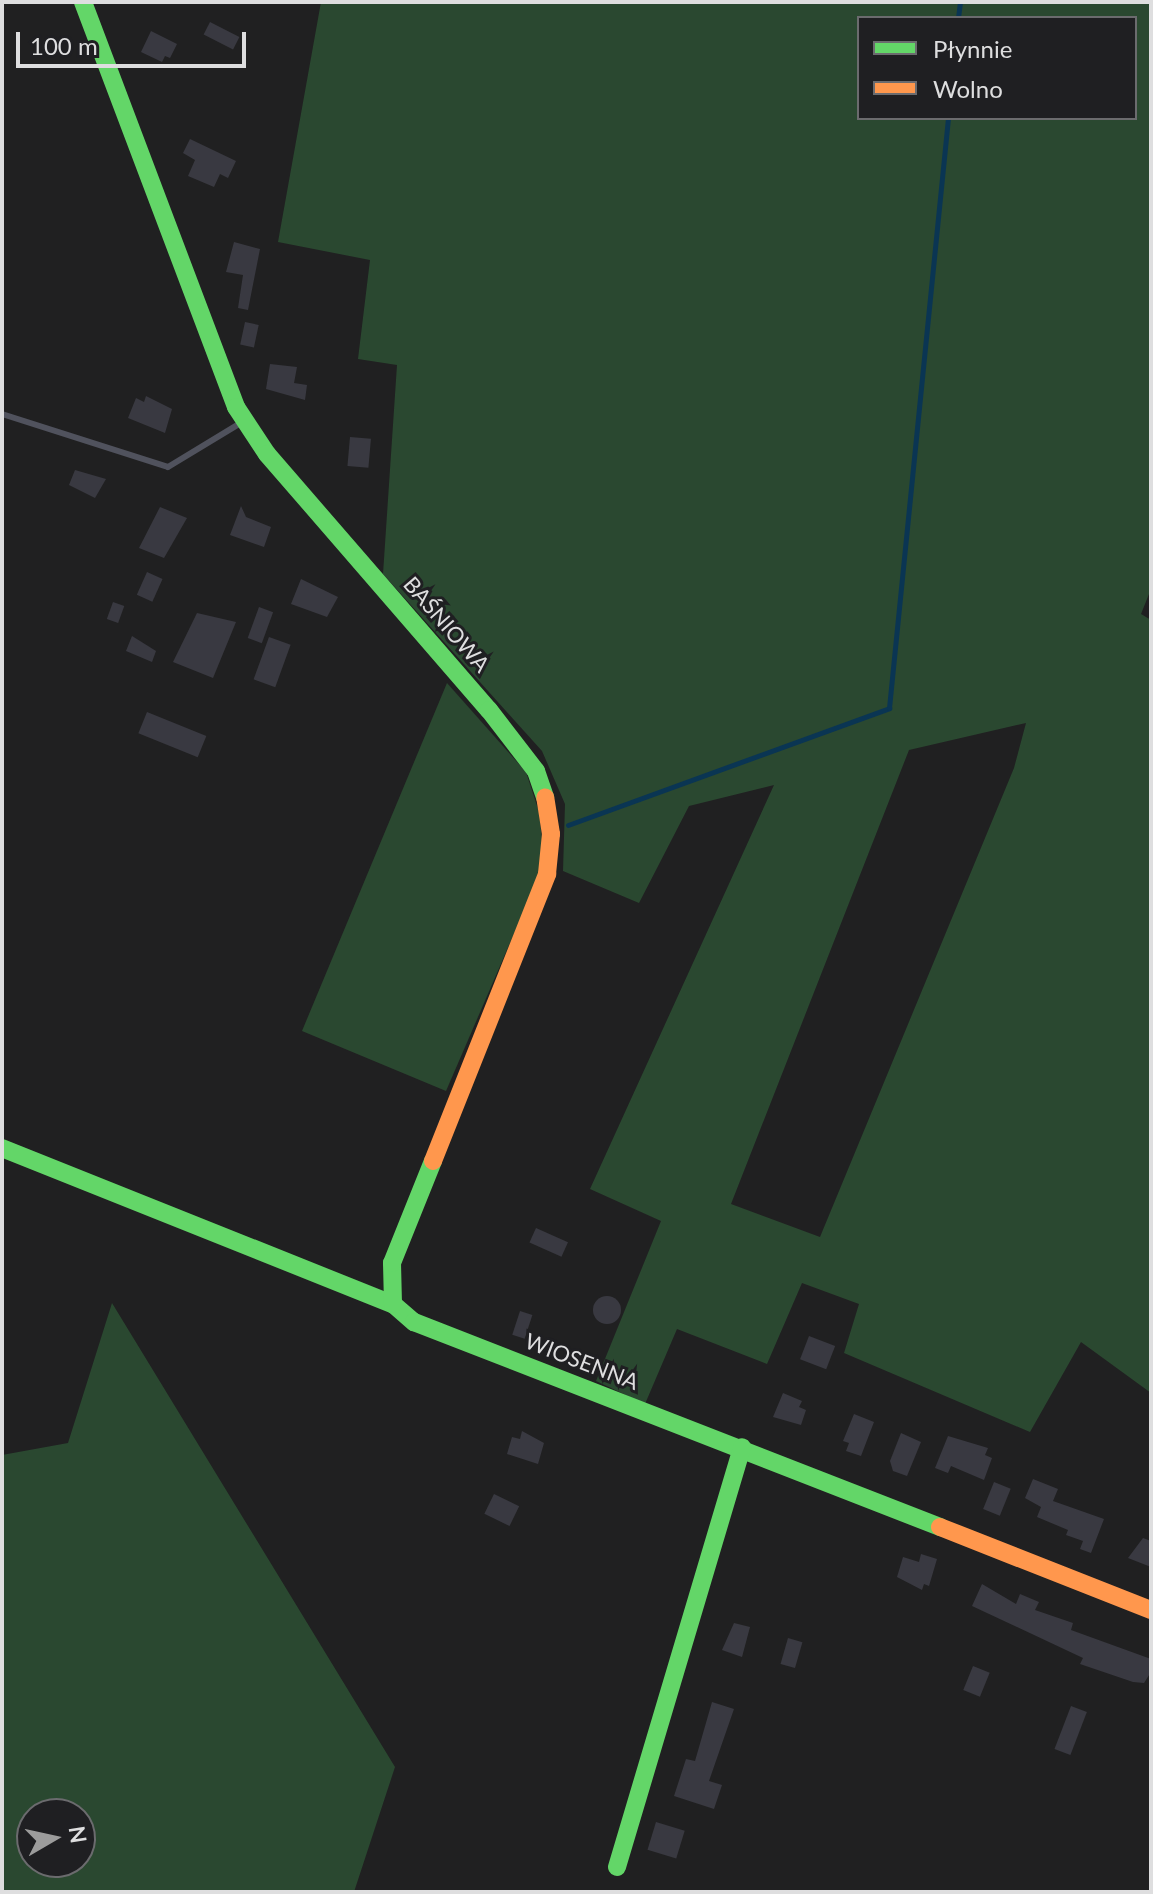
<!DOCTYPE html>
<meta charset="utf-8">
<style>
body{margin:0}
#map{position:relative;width:1153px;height:1894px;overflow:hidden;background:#202021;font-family:Lato,sans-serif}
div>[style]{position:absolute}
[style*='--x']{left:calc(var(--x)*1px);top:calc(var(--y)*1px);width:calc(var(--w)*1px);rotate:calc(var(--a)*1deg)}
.green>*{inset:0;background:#2a4830}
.stream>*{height:5px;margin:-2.5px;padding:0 2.5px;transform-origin:2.5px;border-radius:2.5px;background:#0a3553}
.building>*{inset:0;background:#393941;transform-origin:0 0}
.round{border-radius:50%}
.lane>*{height:6px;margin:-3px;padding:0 3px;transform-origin:3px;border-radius:3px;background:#50525d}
.fast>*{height:18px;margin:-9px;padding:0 9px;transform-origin:9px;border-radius:9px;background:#63d668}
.slow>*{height:18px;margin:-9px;padding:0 9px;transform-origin:9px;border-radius:9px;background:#ff974d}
span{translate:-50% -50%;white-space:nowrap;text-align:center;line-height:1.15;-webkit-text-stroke:6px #1f1f22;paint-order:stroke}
.street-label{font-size:22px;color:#dededf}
.frame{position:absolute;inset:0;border:4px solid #dededf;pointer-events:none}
.legend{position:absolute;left:857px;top:16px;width:280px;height:104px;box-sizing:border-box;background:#1f1f22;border:2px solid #6b6b6e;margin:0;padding:10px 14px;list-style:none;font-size:24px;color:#dededf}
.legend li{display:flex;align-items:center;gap:16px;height:40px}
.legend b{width:40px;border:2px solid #6b6b6e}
.north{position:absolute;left:16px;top:1798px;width:80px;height:80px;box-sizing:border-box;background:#1f1f22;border:2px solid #6b6b6e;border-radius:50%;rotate:81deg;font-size:22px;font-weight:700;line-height:32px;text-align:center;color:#dededf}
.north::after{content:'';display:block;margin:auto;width:28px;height:36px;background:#9c9c9c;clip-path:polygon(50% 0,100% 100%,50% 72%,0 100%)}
.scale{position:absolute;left:16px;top:32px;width:230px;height:36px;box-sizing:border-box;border:4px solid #dededf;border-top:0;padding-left:10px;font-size:24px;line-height:28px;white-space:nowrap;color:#dededf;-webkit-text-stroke:6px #1f1f22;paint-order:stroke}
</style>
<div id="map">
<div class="green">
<div style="clip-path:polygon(evenodd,321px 2px,1151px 2px,1151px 589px,1141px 614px,1151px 620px,1151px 1393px,1081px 1342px,1030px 1432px,844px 1353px,859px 1304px,802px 1283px,767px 1364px,677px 1329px,645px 1404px,596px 1381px,661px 1221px,590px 1189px,774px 785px,689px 806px,639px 903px,563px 871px,565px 804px,542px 751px,383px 574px,397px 365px,358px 359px,370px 260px,278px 242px,321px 2px,859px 18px,1135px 18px,1135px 118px,859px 118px,859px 18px,321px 2px,1026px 723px,1014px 768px,820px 1237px,731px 1204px,909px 750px,1026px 723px)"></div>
<div style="clip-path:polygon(447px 683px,526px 772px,539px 812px,543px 848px,538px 878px,446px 1091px,302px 1031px)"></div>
<div style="clip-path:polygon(evenodd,112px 1303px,395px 1767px,354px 1892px,2px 1892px,2px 1455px,68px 1443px,112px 1303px,80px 1814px,80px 1862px,32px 1862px,32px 1814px,80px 1814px)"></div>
</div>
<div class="stream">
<div style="--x:958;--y:18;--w:16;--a:-83"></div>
<div style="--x:568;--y:825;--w:342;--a:-20"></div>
<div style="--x:889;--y:708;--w:593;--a:-84.29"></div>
</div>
<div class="building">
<div style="left:210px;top:22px;width:33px;height:14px;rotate:27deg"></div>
<div style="clip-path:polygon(151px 31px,177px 44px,170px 58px,165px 56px,162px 62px,141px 52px)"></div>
<div style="clip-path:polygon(190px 139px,236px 161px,228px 178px,220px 174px,214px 187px,188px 176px,195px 160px,183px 153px)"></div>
<div style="clip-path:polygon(234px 242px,260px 249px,248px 310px,238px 308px,243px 275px,226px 272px)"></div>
<div style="left:245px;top:322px;width:14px;height:23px;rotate:12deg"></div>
<div style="clip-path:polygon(270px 364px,297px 367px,294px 383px,307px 385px,305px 400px,266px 389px)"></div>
<div style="clip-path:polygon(146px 396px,172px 409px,165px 433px,128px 418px,136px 398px,144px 402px)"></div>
<div style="left:350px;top:437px;width:21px;height:29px;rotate:5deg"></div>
<div style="clip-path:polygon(75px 470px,106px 479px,95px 498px,69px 485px)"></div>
<div style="clip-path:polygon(241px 506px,246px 517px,271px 527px,264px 547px,230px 535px)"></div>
<div style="clip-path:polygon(160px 507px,187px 518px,164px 558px,139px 548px)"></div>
<div style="left:147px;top:572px;width:17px;height:25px;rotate:24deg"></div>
<div style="clip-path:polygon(301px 579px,338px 597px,327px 617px,291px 604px)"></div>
<div style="left:113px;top:602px;width:12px;height:18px;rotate:20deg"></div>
<div style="left:259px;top:607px;width:15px;height:33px;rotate:20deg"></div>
<div style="clip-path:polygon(197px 613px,236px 622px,213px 678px,173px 662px)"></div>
<div style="clip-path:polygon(132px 636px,156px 651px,152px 662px,126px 651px)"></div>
<div style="left:269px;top:637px;width:23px;height:45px;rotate:20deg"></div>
<div style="left:147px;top:712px;width:64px;height:23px;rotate:22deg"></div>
<div style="left:536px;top:1228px;width:35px;height:16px;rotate:24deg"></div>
<div class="round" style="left:593px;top:1296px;width:28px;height:28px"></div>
<div style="left:520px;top:1311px;width:13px;height:25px;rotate:18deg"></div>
<div style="left:809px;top:1336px;width:28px;height:25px;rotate:21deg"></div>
<div style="clip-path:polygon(783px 1393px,802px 1401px,799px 1407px,806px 1410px,801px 1425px,773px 1417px)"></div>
<div style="clip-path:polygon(854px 1414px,874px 1422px,861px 1456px,846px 1451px,849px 1443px,843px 1441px)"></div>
<div style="clip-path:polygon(522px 1431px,544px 1443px,538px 1464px,507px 1454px,512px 1437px,520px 1439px)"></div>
<div style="clip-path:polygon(901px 1433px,921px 1442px,907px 1476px,893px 1471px,890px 1461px)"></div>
<div style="clip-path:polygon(948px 1436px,988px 1448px,985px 1455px,992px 1458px,984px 1480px,951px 1466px,948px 1473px,935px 1468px)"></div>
<div style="clip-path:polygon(1033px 1479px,1058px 1489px,1053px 1501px,1104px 1519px,1091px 1553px,1080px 1549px,1083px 1541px,1066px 1535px,1068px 1530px,1037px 1517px,1041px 1507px,1025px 1498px)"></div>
<div style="left:994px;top:1482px;width:18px;height:29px;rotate:22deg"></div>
<div style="left:494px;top:1494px;width:28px;height:22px;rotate:26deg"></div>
<div style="clip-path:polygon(1143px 1538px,1151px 1541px,1151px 1567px,1128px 1558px)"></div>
<div style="clip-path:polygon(921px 1554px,937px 1559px,929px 1586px,924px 1584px,922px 1590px,897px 1577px,903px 1557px,919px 1562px)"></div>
<div style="clip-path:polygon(982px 1584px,1016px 1604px,1020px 1594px,1039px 1602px,1035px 1610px,1073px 1623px,1071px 1630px,1151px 1659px,1151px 1672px,1144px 1683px,1133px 1682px,1080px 1664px,1083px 1658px,972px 1606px)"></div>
<div style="clip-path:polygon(734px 1623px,750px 1627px,742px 1657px,722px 1650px)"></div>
<div style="left:788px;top:1638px;width:15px;height:27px;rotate:16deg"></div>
<div style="left:973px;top:1666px;width:18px;height:26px;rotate:22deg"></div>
<div style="clip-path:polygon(712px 1702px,734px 1709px,709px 1781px,722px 1785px,714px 1809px,674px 1796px,686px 1759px,695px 1761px)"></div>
<div style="left:1071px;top:1706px;width:17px;height:46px;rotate:21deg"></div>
<div style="left:656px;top:1822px;width:30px;height:29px;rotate:17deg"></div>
</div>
<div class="lane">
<div style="--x:2;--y:414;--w:174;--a:17.7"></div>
<div style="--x:168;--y:467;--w:89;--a:-31.2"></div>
</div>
<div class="fast">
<div style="--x:83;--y:2;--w:433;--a:69.3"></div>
<div style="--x:236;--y:407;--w:56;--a:56.6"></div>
<div style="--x:267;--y:454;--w:339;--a:49.1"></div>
<div style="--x:489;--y:710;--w:77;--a:52.4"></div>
<div style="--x:536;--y:771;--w:28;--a:71"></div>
<div style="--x:2;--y:1148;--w:421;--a:21.8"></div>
<div style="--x:393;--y:1304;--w:28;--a:41"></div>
<div style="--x:414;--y:1322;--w:565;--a:21.29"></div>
<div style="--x:393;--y:1304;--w:41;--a:-91.4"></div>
<div style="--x:392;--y:1263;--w:110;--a:-68.1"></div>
<div style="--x:617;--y:1867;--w:438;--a:-73.4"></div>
</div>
<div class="slow">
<div style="--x:433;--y:1161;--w:309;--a:-68.3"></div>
<div style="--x:547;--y:874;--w:40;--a:-84.3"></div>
<div style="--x:551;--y:834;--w:37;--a:-99"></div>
<div style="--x:940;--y:1527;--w:227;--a:21.5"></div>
</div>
<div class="street-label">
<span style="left:447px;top:624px;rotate:49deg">BAŚNIOWA</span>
<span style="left:582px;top:1361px;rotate:21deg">WIOSENNA</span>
</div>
<div class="frame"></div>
<ul class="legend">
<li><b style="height:10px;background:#63d668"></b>Płynnie</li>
<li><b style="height:10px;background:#ff974d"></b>Wolno</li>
</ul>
<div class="north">N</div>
<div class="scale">100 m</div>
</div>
